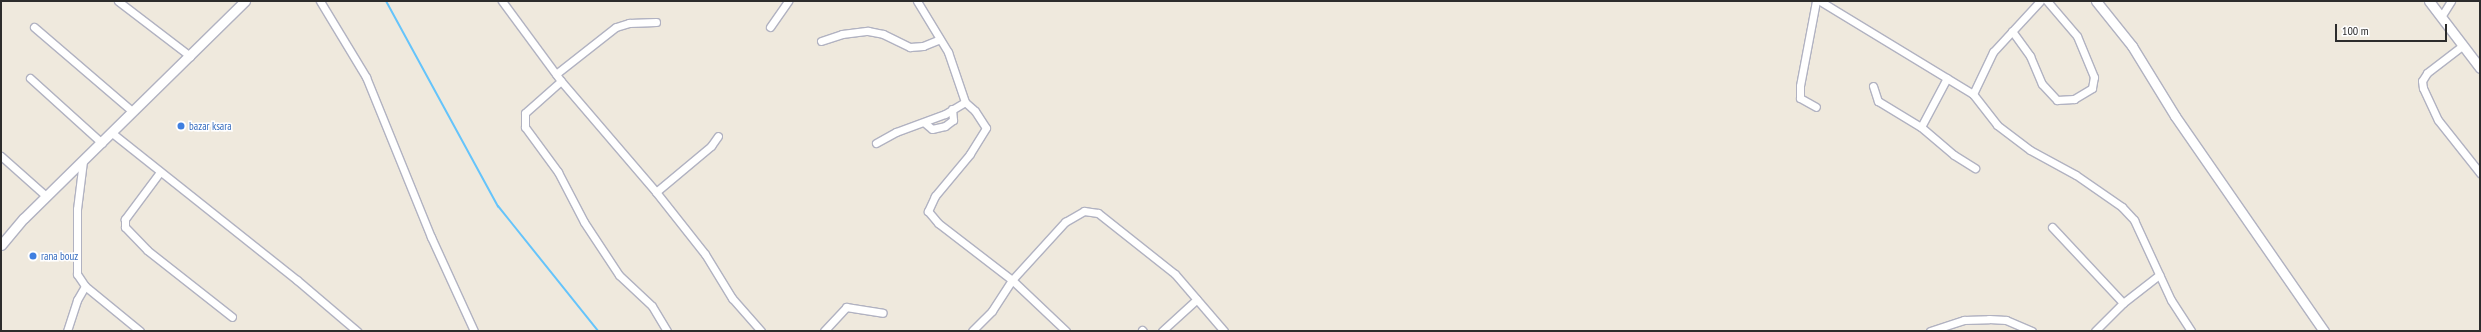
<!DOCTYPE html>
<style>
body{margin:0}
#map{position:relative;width:2481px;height:332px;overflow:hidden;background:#efe9dd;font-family:"PT Sans Narrow",sans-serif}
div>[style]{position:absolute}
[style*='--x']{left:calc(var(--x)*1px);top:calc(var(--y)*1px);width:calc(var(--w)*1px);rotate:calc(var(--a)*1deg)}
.stream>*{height:2px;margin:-1px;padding:0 1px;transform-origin:1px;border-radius:1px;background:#65c4fb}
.roads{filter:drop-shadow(1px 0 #b1b2c1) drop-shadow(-1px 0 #b1b2c1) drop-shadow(0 1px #b1b2c1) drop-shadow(0 -1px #b1b2c1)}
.minor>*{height:7px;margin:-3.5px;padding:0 3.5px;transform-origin:3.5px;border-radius:3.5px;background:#fff}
.tertiary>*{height:9px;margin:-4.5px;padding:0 4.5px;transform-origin:4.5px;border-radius:4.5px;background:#fff}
.dots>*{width:11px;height:11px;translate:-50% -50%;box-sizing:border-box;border:2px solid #fff;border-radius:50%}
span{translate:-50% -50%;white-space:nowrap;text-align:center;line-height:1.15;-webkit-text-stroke:3px #fff;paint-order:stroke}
.shop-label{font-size:11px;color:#366cbe}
.left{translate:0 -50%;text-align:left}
.frame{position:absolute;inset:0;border:2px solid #2c2c2c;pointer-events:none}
.scale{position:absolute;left:2335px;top:24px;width:112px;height:18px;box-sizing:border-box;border:2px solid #2c2c2c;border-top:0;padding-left:5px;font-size:12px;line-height:14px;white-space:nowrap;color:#2c2c2c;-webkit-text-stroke:3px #fff;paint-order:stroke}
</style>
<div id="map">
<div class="stream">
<div style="--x:386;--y:1;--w:234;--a:61.4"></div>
<div style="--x:498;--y:206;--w:160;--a:51.3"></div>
</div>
<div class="roads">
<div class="minor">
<div style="--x:118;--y:1;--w:91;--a:37.4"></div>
<div style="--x:320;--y:1;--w:89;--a:58.8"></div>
<div style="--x:366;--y:77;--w:173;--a:67.9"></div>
<div style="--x:431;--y:237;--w:103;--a:65.4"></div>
<div style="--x:502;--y:1;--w:99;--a:53.6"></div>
<div style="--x:561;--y:81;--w:146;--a:49.4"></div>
<div style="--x:656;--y:192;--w:79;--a:51.7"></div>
<div style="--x:705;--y:254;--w:52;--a:58.5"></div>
<div style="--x:732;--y:298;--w:44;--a:48.7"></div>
<div style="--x:917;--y:1;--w:60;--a:58.7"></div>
<div style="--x:948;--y:52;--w:53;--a:71.2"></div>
<div style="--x:965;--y:102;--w:13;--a:42"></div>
<div style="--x:975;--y:111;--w:20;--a:57"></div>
<div style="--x:986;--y:128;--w:31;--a:122"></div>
<div style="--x:970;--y:154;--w:55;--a:129.8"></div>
<div style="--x:935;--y:196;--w:17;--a:115"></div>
<div style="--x:928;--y:211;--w:16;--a:50"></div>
<div style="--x:938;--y:223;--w:93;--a:37.6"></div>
<div style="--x:1012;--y:280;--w:37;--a:123"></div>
<div style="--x:992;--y:311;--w:28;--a:135"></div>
<div style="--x:1816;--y:1;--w:86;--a:100.7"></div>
<div style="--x:1800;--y:86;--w:12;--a:90"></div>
<div style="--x:1800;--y:98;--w:18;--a:29"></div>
<div style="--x:1820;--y:1;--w:179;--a:31.3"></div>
<div style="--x:1973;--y:94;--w:39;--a:52"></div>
<div style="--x:1997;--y:125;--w:41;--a:37.1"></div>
<div style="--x:2030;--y:150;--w:52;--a:28.5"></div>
<div style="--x:2076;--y:175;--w:56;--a:34.8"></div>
<div style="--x:2122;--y:207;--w:18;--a:47"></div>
<div style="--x:2134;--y:220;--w:88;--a:65.2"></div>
<div style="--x:2171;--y:300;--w:37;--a:57"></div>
<div style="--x:2441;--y:17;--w:19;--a:-58"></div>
<div style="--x:34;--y:27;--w:130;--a:40.6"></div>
<div style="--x:770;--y:27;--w:32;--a:-55"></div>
<div style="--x:2012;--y:31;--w:31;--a:54"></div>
<div style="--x:2030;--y:56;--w:30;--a:67"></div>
<div style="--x:2042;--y:84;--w:22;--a:47"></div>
<div style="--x:2057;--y:100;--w:17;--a:-3"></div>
<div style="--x:2074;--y:99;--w:21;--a:-31"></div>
<div style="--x:2092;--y:88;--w:11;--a:-80"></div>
<div style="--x:2094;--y:77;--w:44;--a:-112.5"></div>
<div style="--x:2077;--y:36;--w:46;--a:-130.6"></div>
<div style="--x:821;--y:41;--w:22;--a:-18"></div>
<div style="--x:842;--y:34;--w:26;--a:-7"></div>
<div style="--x:868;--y:31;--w:15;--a:11"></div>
<div style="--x:883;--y:34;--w:30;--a:26"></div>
<div style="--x:910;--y:47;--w:13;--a:-4"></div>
<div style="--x:923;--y:46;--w:18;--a:-22"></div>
<div style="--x:2462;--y:46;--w:44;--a:142.4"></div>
<div style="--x:2427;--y:73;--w:9;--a:122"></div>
<div style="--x:2422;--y:81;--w:7;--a:82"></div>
<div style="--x:2423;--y:88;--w:35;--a:65"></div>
<div style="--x:2438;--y:120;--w:68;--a:51.6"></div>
<div style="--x:556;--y:74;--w:76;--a:-38.1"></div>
<div style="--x:616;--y:27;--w:14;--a:-17"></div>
<div style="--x:629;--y:23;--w:27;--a:-2"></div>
<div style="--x:30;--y:78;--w:97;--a:42.1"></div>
<div style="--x:1947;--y:78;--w:55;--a:118"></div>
<div style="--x:1921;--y:127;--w:43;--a:40.3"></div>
<div style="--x:1954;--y:155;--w:25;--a:32"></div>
<div style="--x:561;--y:81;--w:48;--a:138.4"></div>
<div style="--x:525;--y:113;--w:14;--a:90"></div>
<div style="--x:525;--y:127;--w:56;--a:53.7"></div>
<div style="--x:558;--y:172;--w:56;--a:62.5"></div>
<div style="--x:584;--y:222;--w:64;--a:56.6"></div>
<div style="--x:619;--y:275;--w:45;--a:43.2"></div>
<div style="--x:652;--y:306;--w:29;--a:59"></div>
<div style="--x:1873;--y:86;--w:16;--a:72"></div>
<div style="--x:1878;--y:101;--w:50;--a:31.2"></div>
<div style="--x:1973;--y:94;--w:47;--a:-64.5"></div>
<div style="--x:1993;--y:52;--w:69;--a:-47.3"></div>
<div style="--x:925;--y:123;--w:9;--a:41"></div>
<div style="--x:932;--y:129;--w:13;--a:-13"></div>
<div style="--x:945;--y:126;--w:10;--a:-37"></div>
<div style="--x:953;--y:120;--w:11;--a:-95"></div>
<div style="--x:112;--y:133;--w:236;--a:38.5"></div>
<div style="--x:297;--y:280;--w:79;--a:40.4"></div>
<div style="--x:876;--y:143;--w:23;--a:-29"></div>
<div style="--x:896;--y:132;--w:52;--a:-20.2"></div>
<div style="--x:945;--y:114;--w:23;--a:-31"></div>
<div style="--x:1;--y:156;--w:60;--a:41.6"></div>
<div style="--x:83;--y:161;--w:48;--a:97.1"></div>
<div style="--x:77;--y:209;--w:65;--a:90"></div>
<div style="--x:77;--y:274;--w:14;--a:56"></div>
<div style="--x:85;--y:286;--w:71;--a:39.3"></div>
<div style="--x:160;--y:172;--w:59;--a:126.7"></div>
<div style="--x:125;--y:219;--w:8;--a:90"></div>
<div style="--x:125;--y:227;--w:32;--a:46"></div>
<div style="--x:147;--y:250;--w:108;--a:38.2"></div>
<div style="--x:656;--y:192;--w:72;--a:-39.9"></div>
<div style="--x:711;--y:146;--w:12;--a:-55"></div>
<div style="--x:2052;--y:227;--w:104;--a:46.9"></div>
<div style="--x:1142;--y:330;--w:1;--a:45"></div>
<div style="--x:67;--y:331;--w:33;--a:-72"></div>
<div style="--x:77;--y:300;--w:16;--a:-60"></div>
<div style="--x:824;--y:331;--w:33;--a:-47"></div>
<div style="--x:846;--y:307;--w:37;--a:9"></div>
<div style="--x:1066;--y:331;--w:74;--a:-136.6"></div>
<div style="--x:1012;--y:280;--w:79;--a:-47.6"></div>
<div style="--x:1065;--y:222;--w:22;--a:-30"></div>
<div style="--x:1084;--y:211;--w:14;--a:8"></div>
<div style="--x:1098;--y:213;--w:98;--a:38.4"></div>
<div style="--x:1175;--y:274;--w:75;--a:49.3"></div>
<div style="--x:1162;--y:331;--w:47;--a:-42.4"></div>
<div style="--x:1930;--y:331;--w:36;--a:-18"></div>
<div style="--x:1964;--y:320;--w:25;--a:-2"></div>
<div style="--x:1989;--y:319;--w:17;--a:3"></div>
<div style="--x:2006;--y:320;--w:28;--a:23"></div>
<div style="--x:2095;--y:331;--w:40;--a:-45"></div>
<div style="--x:2123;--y:303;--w:46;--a:-37.9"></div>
</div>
<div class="tertiary">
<div style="--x:2096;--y:1;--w:58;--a:51.3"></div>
<div style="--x:2132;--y:46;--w:82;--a:58.4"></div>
<div style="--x:2175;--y:116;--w:262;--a:55.3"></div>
<div style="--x:2429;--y:1;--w:84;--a:52.7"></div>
<div style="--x:1;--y:245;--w:35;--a:-50"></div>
<div style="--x:24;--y:218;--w:310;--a:-44.5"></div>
</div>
</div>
<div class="dots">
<div style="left:181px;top:126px;background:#3f7fe0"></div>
<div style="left:33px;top:256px;background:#3f7fe0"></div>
</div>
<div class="shop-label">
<span class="left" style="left:189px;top:126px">bazar ksara</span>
<span class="left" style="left:41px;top:256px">rana bouz</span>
</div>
<div class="frame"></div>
<div class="scale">100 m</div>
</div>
